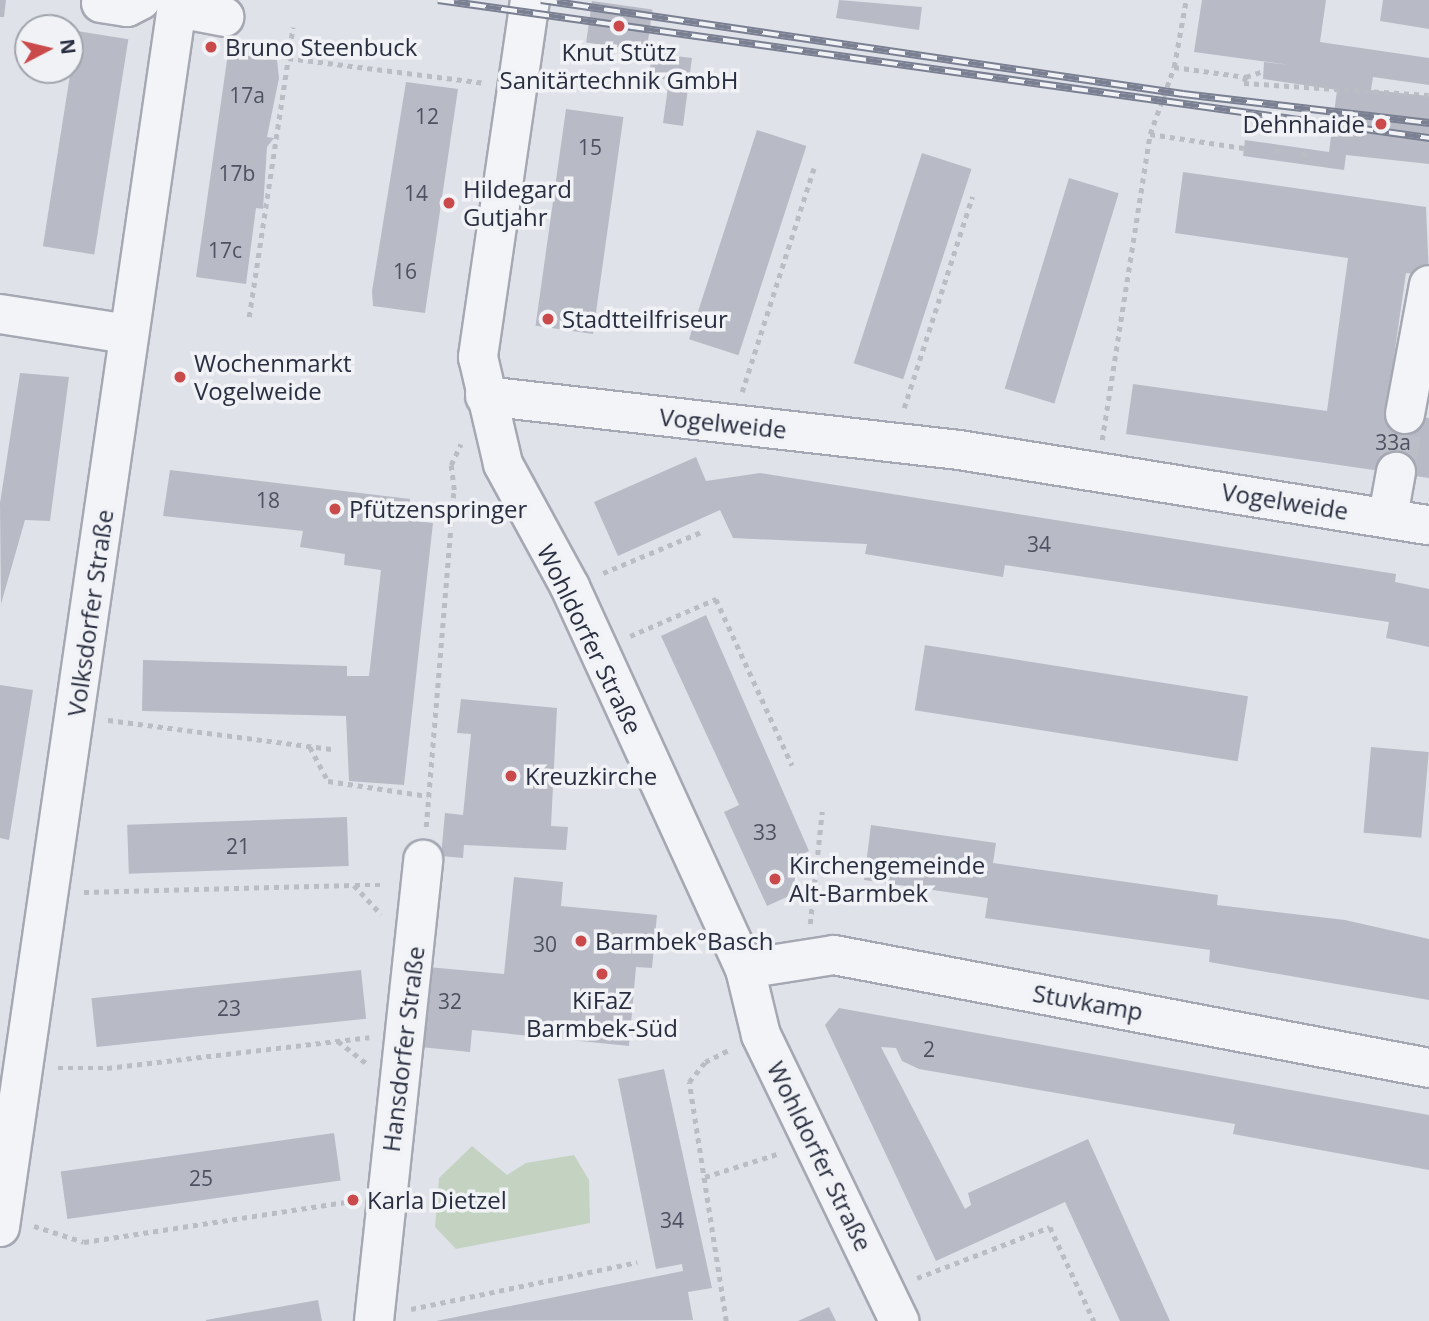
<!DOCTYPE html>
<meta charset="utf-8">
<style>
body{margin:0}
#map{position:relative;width:1429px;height:1321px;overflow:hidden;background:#e0e2e9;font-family:"Open Sans",sans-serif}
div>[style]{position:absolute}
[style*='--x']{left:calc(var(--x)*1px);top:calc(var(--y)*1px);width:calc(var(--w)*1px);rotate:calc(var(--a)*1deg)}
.green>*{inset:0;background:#c4d2c2}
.building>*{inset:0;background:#b8bbc5;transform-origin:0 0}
.minor-tunnel>*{height:38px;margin-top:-19px;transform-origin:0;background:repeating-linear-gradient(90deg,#bbbec7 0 38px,transparent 0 57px)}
.path>*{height:4.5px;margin-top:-2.25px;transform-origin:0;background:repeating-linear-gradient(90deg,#babdc4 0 5px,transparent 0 10px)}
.roads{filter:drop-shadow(2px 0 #a5a8b3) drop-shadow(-2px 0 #a5a8b3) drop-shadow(0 2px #a5a8b3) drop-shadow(0 -2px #a5a8b3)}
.minor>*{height:38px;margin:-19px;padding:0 19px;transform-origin:19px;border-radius:19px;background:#f3f4f7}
.rail>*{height:8px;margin-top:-4px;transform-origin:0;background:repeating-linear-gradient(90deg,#f0f2f6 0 16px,#7a8092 0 32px);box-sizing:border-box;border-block:2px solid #7a8092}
.dots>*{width:19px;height:19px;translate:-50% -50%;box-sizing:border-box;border:4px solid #f0f2f6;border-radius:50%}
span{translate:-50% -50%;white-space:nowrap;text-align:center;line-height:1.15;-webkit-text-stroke:7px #f0f2f6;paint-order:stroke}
.number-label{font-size:21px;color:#4d5161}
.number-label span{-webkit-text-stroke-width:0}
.poi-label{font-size:24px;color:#292e40}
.left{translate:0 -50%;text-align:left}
.right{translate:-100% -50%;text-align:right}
.street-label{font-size:24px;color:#292e40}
.north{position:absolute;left:14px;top:14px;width:70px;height:70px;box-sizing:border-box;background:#f0f2f6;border:2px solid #a0a4ad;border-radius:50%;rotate:83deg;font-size:19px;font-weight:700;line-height:28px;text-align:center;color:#292e40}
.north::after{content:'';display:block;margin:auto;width:24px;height:32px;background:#ca494b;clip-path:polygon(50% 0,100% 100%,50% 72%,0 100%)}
</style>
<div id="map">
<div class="green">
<div style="clip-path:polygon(472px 1146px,507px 1175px,526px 1163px,574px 1155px,589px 1180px,590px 1223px,456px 1249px,435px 1227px,439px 1178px)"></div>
</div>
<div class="building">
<div style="clip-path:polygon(0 0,6px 0,4px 17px,0 17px)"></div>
<div style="clip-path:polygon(839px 0,922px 7px,919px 30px,836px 18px)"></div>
<div style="clip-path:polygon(1202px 0,1326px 0,1320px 42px,1429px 58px,1429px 85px,1373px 77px,1371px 90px,1429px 96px,1429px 164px,1346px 155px,1344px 170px,1243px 156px,1245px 140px,1329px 152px,1337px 90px,1263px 79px,1264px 62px,1290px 65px,1194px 52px)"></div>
<div style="clip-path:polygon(1383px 0,1429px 0,1429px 29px,1380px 21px)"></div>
<div style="left:592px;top:1px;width:61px;height:42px;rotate:8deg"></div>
<div style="left:77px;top:31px;width:52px;height:218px;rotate:9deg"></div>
<div style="clip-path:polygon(228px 53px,277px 60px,279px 78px,267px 137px,274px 138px,267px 147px,263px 209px,256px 208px,246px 284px,196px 277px)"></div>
<div style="clip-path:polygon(652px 53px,692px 58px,683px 126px,663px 123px,669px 80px,649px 77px)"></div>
<div style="clip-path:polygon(406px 82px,458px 89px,425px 313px,373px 306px,372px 291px)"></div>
<div style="left:566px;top:109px;width:58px;height:219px;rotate:8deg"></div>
<div style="left:757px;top:130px;width:52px;height:220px;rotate:18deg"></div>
<div style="left:922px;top:153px;width:52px;height:221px;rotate:18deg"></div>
<div style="clip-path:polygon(1183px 172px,1426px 207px,1429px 276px,1406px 273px,1386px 412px,1429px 418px,1429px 478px,1126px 434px,1133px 384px,1327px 411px,1348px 258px,1175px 233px)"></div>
<div style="left:1069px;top:178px;width:52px;height:220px;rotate:17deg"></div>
<div style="clip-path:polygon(20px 373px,69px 377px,50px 521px,25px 520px,1px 604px,0 503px)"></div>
<div style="clip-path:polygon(696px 457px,706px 481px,760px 473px,1396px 574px,1395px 582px,1429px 589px,1429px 647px,1386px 638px,1389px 622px,1005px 565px,1003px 577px,865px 554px,867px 544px,733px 538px,720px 510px,618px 556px,594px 502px)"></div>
<div style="clip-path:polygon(170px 470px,410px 499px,407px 520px,433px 523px,404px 785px,349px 781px,346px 716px,142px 711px,143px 660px,347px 666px,347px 676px,369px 676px,381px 570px,344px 565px,345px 554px,300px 547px,303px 531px,163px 516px)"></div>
<div style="clip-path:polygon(706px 615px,809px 851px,789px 861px,802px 890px,767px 906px,724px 812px,739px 805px,661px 636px)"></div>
<div style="left:925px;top:645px;width:327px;height:66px;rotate:9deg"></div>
<div style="clip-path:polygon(0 685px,33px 690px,9px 840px,0 838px)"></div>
<div style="clip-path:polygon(461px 699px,557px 708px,551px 826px,568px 827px,566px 850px,464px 845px,463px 858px,441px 856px,445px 813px,463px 815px,471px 734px,457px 733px)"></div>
<div style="left:1371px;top:747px;width:58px;height:86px;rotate:5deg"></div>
<div style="left:347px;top:817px;width:49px;height:220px;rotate:88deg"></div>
<div style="clip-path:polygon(871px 825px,996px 843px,993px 863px,1218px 895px,1217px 905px,1345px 920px,1429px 939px,1429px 1000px,1209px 962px,1210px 950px,985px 918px,988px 898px,864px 880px)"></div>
<div style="clip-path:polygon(514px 877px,563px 882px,561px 906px,657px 915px,652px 968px,636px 967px,629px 1046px,472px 1030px,470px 1052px,420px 1047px,428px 967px,504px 974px)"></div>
<div style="left:361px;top:970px;width:49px;height:271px;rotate:84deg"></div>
<div style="clip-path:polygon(839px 1008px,1429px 1115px,1429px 1170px,1233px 1134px,1235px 1124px,919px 1069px,902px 1061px,896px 1048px,881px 1047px,965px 1209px,971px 1205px,968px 1193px,1088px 1139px,1170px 1321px,1120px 1321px,1065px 1202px,936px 1261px,825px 1025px)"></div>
<div style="clip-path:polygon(664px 1069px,712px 1288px,688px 1292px,693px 1320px,436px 1321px,683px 1271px,682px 1264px,656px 1269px,618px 1079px)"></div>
<div style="left:334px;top:1133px;width:48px;height:276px;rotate:82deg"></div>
<div style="clip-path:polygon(318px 1300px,322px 1321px,206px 1321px,206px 1320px)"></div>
<div style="clip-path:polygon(829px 1307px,836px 1321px,798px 1321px)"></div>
</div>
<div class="minor-tunnel">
<div style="--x:1396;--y:472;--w:59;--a:-81.2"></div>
</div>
<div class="path">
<div style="--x:288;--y:58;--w:31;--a:-81"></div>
<div style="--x:1174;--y:67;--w:73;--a:7.9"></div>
<div style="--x:1246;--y:77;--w:18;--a:-19"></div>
<div style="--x:1246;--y:77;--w:6;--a:108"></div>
<div style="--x:1244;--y:83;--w:185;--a:3.7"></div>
<div style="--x:1150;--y:134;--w:95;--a:8.5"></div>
<div style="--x:1275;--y:151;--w:5;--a:0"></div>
<div style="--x:1302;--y:154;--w:7;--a:8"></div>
<div style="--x:249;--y:317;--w:262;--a:-81.4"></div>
<div style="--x:288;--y:58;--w:199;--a:7.2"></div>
<div style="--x:742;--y:392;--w:235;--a:-72.2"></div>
<div style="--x:904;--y:408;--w:222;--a:-72.1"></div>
<div style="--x:1102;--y:440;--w:310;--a:-81.1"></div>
<div style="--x:1150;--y:134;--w:71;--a:-70.3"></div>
<div style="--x:1174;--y:67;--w:68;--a:-79.8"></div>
<div style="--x:603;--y:573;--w:106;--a:-22.7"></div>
<div style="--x:630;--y:636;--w:94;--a:-23.3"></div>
<div style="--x:716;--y:599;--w:183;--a:65.4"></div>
<div style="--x:108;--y:720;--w:225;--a:7.4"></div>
<div style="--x:310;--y:747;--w:38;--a:62"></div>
<div style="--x:328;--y:781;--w:101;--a:8.5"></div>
<div style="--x:426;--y:827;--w:338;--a:-85.3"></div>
<div style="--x:454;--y:490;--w:25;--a:-97"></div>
<div style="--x:451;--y:465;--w:23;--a:-65"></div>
<div style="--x:355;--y:885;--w:30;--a:0"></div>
<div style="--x:84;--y:892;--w:270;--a:-1.5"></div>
<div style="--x:354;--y:885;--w:40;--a:47"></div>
<div style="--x:810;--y:924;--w:113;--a:-83.9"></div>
<div style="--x:338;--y:1041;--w:37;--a:38"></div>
<div style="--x:58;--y:1068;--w:49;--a:0"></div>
<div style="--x:107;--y:1068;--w:264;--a:-6.7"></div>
<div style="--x:705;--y:1177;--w:79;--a:-17.7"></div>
<div style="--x:34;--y:1226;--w:52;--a:17.7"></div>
<div style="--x:84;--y:1242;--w:271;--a:-8.7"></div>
<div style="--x:917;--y:1278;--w:142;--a:-21"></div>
<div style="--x:1050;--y:1227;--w:104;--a:64.9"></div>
<div style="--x:411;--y:1309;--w:231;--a:-11.7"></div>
<div style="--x:726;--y:1321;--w:242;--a:-98.8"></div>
<div style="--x:689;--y:1082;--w:26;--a:-51"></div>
<div style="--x:705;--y:1062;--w:27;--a:-27"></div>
</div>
<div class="roads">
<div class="minor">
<div style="--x:180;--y:0;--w:18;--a:38"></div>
<div style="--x:194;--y:11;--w:31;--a:11"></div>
<div style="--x:530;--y:0;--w:361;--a:98.3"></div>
<div style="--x:478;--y:357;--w:110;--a:76.8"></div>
<div style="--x:503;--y:464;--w:140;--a:61.4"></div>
<div style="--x:570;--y:587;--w:420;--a:65.4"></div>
<div style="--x:745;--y:969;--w:68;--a:76.4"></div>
<div style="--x:761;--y:1035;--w:318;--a:64.2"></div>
<div style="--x:101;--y:3;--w:26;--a:9"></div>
<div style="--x:127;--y:7;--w:16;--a:-27"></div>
<div style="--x:0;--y:314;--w:130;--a:8.9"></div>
<div style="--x:485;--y:396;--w:477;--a:6.5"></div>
<div style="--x:959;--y:450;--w:476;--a:9.1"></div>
<div style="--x:1405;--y:414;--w:131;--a:-79.5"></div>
<div style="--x:1388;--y:516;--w:45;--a:-79.7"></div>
<div style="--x:745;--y:969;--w:90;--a:-8.9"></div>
<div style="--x:834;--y:955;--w:606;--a:10.75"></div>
<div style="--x:0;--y:1227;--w:1240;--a:-81.75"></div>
<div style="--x:374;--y:1321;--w:464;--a:-83.9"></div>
</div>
</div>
<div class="rail">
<div style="--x:438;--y:0;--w:1001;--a:7.93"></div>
<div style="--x:541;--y:0;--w:649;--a:8.33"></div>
<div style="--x:1183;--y:94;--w:248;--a:6.7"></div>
</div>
<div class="dots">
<div style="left:619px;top:26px;background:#ca494b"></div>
<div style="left:211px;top:47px;background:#ca494b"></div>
<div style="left:1381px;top:124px;background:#ca494b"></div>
<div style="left:449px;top:203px;background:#ca494b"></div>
<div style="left:548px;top:319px;background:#ca494b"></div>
<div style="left:180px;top:377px;background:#ca494b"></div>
<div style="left:335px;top:509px;background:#ca494b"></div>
<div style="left:511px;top:776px;background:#ca494b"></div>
<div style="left:775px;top:879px;background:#ca494b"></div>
<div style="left:581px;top:941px;background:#ca494b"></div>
<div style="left:602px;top:974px;background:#ca494b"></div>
<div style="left:353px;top:1200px;background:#ca494b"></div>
</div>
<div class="number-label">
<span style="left:247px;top:95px">17a</span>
<span style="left:427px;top:116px">12</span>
<span style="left:590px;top:147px">15</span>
<span style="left:237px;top:173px">17b</span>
<span style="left:416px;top:193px">14</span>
<span style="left:225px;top:250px">17c</span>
<span style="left:405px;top:271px">16</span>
<span style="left:1393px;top:442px">33a</span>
<span style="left:268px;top:500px">18</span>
<span style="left:1039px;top:544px">34</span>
<span style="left:765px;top:832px">33</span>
<span style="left:238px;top:846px">21</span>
<span style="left:545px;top:944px">30</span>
<span style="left:450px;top:1001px">32</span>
<span style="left:229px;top:1008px">23</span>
<span style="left:929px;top:1049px">2</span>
<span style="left:201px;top:1178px">25</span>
<span style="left:672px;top:1220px">34</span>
</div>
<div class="poi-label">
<span class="left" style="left:225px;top:47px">Bruno Steenbuck</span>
<span style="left:619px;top:66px">Knut Stütz<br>Sanitärtechnik GmbH</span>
<span class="right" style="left:1365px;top:124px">Dehnhaide</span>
<span class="left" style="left:463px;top:203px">Hildegard<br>Gutjahr</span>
<span class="left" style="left:562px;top:319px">Stadtteilfriseur</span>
<span class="left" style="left:194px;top:377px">Wochenmarkt<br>Vogelweide</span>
<span class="left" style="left:349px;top:509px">Pfützenspringer</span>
<span class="left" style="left:525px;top:776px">Kreuzkirche</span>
<span class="left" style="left:789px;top:879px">Kirchengemeinde<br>Alt-Barmbek</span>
<span class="left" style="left:595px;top:941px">Barmbek°Basch</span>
<span style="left:602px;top:1014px">KiFaZ<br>Barmbek-Süd</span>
<span class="left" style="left:367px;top:1200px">Karla Dietzel</span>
</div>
<div class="street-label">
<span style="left:723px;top:423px;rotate:6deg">Vogelweide</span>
<span style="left:1285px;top:501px;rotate:9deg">Vogelweide</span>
<span style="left:90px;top:613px;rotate:-82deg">Volksdorfer Straße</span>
<span style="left:590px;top:639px;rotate:64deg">Wohldorfer Straße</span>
<span style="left:1088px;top:1002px;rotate:10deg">Stuvkamp</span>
<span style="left:403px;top:1049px;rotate:-83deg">Hansdorfer Straße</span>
<span style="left:820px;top:1156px;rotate:64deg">Wohldorfer Straße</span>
</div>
<div class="north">N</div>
</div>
